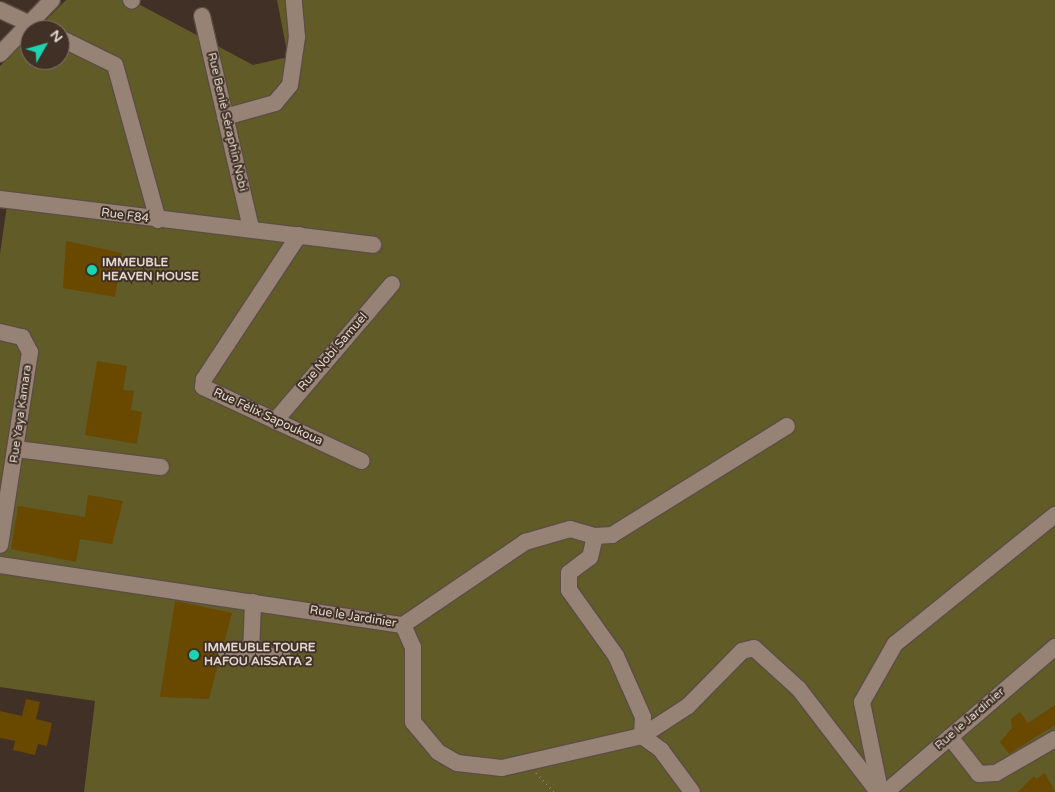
<!DOCTYPE html>
<meta charset="utf-8">
<style>
body{margin:0}
#map{position:relative;width:1055px;height:792px;overflow:hidden;background:#403025;font-family:"Varela Round",sans-serif}
div>[style]{position:absolute}
[style*='--x']{left:calc(var(--x)*1px);top:calc(var(--y)*1px);width:calc(var(--w)*1px);rotate:calc(var(--a)*1deg)}
.green>*{inset:0;background:#615b28}
.building>*{inset:0;background:#694800}
.path>*{height:2px;margin-top:-1px;transform-origin:0;background:repeating-linear-gradient(90deg,#91847b 0 1px,transparent 0 5px)}
.roads{filter:drop-shadow(1px 0 #5b4d44) drop-shadow(-1px 0 #5b4d44) drop-shadow(0 1px #5b4d44) drop-shadow(0 -1px #5b4d44)}
.minor>*{height:16px;margin:-8px;padding:0 8px;transform-origin:8px;border-radius:8px;background:#968376}
.dots>*{width:14px;height:14px;translate:-50% -50%;box-sizing:border-box;border:2px solid #403025;border-radius:50%}
span{translate:-50% -50%;white-space:nowrap;text-align:center;line-height:1.15;-webkit-text-stroke:4px #403025;paint-order:stroke}
.street-label{font-size:12px;color:#e3d8d1}
.poi-label{font-size:12px;color:#e3d8d1;font-weight:700}
.left{translate:0 -50%;text-align:left}
.north{position:absolute;left:20px;top:20px;width:50px;height:50px;box-sizing:border-box;background:#403025;border:1px solid #81736a;border-radius:50%;rotate:52deg;font-size:14px;font-weight:700;line-height:20px;text-align:center;color:#e3d8d1}
.north::after{content:'';display:block;margin:auto;width:18px;height:22px;background:#1bd5b1;clip-path:polygon(50% 0,100% 100%,50% 72%,0 100%)}
</style>
<div id="map">
<div class="green">
<div style="clip-path:polygon(66px 0,131px 0,253px 65px,288px 57px,277px 0,1055px 0,1055px 792px,84px 792px,95px 701px,0 687px,0 254px,8px 198px,0 197px,0 66px,30px 36px,30px 60px,60px 60px,60px 30px,36px 30px)"></div>
</div>
<div class="building">
<div style="clip-path:polygon(66px 241px,122px 253px,115px 297px,63px 288px)"></div>
<div style="clip-path:polygon(97px 361px,127px 366px,123px 390px,134px 391px,131px 410px,142px 412px,137px 444px,85px 435px)"></div>
<div style="clip-path:polygon(88px 495px,123px 501px,112px 544px,80px 539px,76px 562px,11px 549px,18px 506px,85px 517px)"></div>
<div style="clip-path:polygon(175px 601px,232px 613px,224px 644px,216px 652px,219px 660px,209px 699px,160px 697px)"></div>
<div style="clip-path:polygon(26px 699px,40px 702px,36px 719px,52px 723px,47px 746px,38px 744px,35px 755px,13px 750px,15px 741px,0 738px,0 711px,22px 716px)"></div>
<div style="clip-path:polygon(1055px 705px,1055px 725px,1009px 754px,1000px 742px,1012px 728px,1011px 719px,1020px 712px,1028px 723px)"></div>
<div style="clip-path:polygon(1045px 773px,1055px 792px,1018px 792px,1034px 776px,1036px 779px)"></div>
</div>
<div class="path">
<div style="--x:536;--y:773;--w:26;--a:47"></div>
</div>
<div class="roads">
<div class="minor">
<div style="--x:131;--y:0;--w:1;--a:45"></div>
<div style="--x:0;--y:10;--w:47;--a:24.9"></div>
<div style="--x:202;--y:16;--w:218;--a:77"></div>
<div style="--x:60;--y:38;--w:61;--a:26.1"></div>
<div style="--x:115;--y:65;--w:161;--a:74.5"></div>
<div style="--x:0;--y:54;--w:75;--a:-46.1"></div>
<div style="--x:225;--y:117;--w:52;--a:-15.6"></div>
<div style="--x:275;--y:103;--w:23;--a:-50"></div>
<div style="--x:290;--y:85;--w:49;--a:-81.7"></div>
<div style="--x:297;--y:37;--w:37;--a:-95"></div>
<div style="--x:0;--y:199;--w:376;--a:7"></div>
<div style="--x:299;--y:235;--w:173;--a:123.4"></div>
<div style="--x:204;--y:379;--w:8;--a:97"></div>
<div style="--x:203;--y:387;--w:175;--a:25"></div>
<div style="--x:0;--y:332;--w:23;--a:13"></div>
<div style="--x:22;--y:337;--w:17;--a:62"></div>
<div style="--x:30;--y:352;--w:195;--a:98.8"></div>
<div style="--x:275;--y:421;--w:180;--a:-49.5"></div>
<div style="--x:16;--y:449;--w:146;--a:7.1"></div>
<div style="--x:595;--y:536;--w:22;--a:103"></div>
<div style="--x:590;--y:557;--w:26;--a:143"></div>
<div style="--x:569;--y:573;--w:17;--a:90"></div>
<div style="--x:569;--y:590;--w:81;--a:54.5"></div>
<div style="--x:616;--y:656;--w:67;--a:66.1"></div>
<div style="--x:643;--y:717;--w:19;--a:93"></div>
<div style="--x:642;--y:736;--w:55;--a:-33.1"></div>
<div style="--x:688;--y:706;--w:77;--a:-45.5"></div>
<div style="--x:742;--y:651;--w:12;--a:-14"></div>
<div style="--x:754;--y:648;--w:61;--a:42.3"></div>
<div style="--x:799;--y:689;--w:130;--a:52.5"></div>
<div style="--x:0;--y:565;--w:407;--a:8.5"></div>
<div style="--x:403;--y:625;--w:24;--a:66"></div>
<div style="--x:413;--y:647;--w:75;--a:90"></div>
<div style="--x:413;--y:722;--w:39;--a:50"></div>
<div style="--x:438;--y:752;--w:22;--a:30"></div>
<div style="--x:457;--y:763;--w:45;--a:6.3"></div>
<div style="--x:502;--y:768;--w:144;--a:-12.9"></div>
<div style="--x:642;--y:736;--w:24;--a:36"></div>
<div style="--x:661;--y:750;--w:52;--a:53.6"></div>
<div style="--x:403;--y:625;--w:148;--a:-34.2"></div>
<div style="--x:525;--y:542;--w:47;--a:-16.1"></div>
<div style="--x:570;--y:529;--w:26;--a:16"></div>
<div style="--x:595;--y:536;--w:17;--a:-3"></div>
<div style="--x:612;--y:535;--w:206;--a:-31.9"></div>
<div style="--x:226;--y:653;--w:57;--a:4"></div>
<div style="--x:251;--y:655;--w:53;--a:-87.8"></div>
<div style="--x:950;--y:737;--w:47;--a:51.9"></div>
<div style="--x:979;--y:774;--w:17;--a:-3"></div>
<div style="--x:996;--y:773;--w:68;--a:-30"></div>
<div style="--x:880;--y:790;--w:90;--a:-101.6"></div>
<div style="--x:862;--y:702;--w:67;--a:-60.4"></div>
<div style="--x:895;--y:644;--w:206;--a:-38.9"></div>
<div style="--x:886;--y:792;--w:223;--a:-40.6"></div>
</div>
</div>
<div class="dots">
<div style="left:92px;top:270px;background:#1bd5b1"></div>
<div style="left:194px;top:655px;background:#1bd5b1"></div>
</div>
<div class="street-label">
<span style="left:227px;top:122px;rotate:77deg">Rue Benié Séraphin Nobi</span>
<span style="left:125px;top:216px;rotate:8deg">Rue F84</span>
<span style="left:333px;top:352px;rotate:-49deg">Rue Nobi Samuel</span>
<span style="left:21px;top:414px;rotate:-82deg">Rue Yaya Kamara</span>
<span style="left:268px;top:417px;rotate:25deg">Rue Félix Sapoukoua</span>
<span style="left:353px;top:617px;rotate:9deg">Rue le Jardinier</span>
<span style="left:970px;top:719px;rotate:-41deg">Rue le Jardinier</span>
</div>
<div class="poi-label">
<span class="left" style="left:102px;top:270px">IMMEUBLE<br>HEAVEN HOUSE</span>
<span class="left" style="left:204px;top:655px">IMMEUBLE TOURE<br>HAFOU AISSATA 2</span>
</div>
<div class="north">N</div>
</div>
